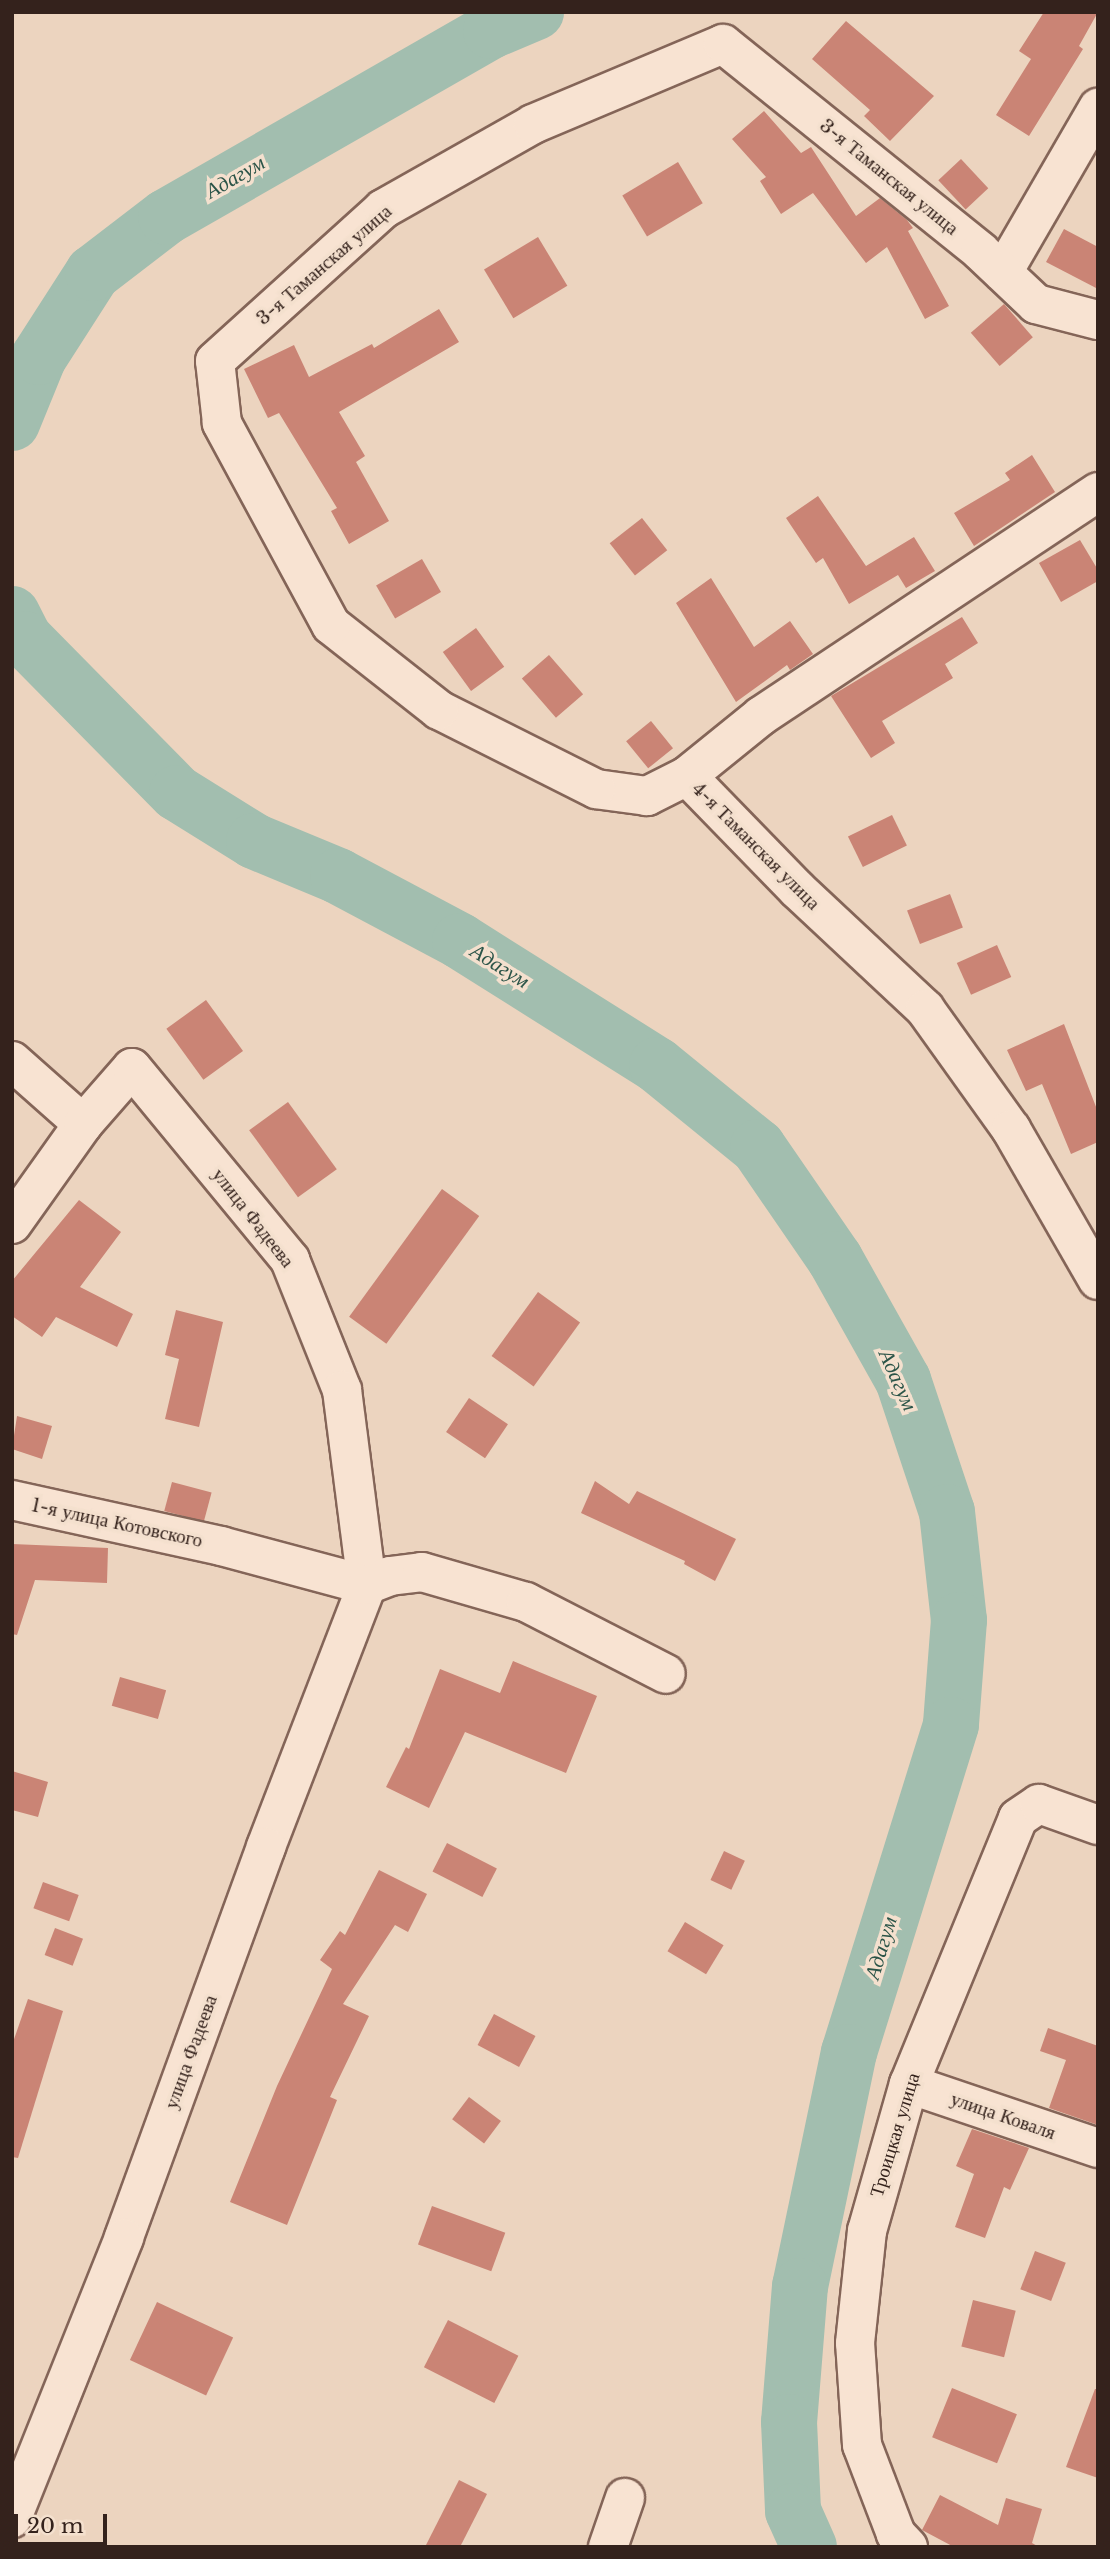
<!DOCTYPE html>
<meta charset="utf-8">
<style>
body{margin:0}
#map{position:relative;width:1110px;height:2559px;overflow:hidden;background:#ecd4bf;font-family:"Libre Baskerville",serif}
div>[style]{position:absolute}
[style*='--x']{left:calc(var(--x)*1px);top:calc(var(--y)*1px);width:calc(var(--w)*1px);rotate:calc(var(--a)*1deg)}
.river>*{height:56px;margin:-28px;padding:0 28px;transform-origin:28px;border-radius:28px;background:#a2beaf}
.building>*{inset:0;background:#ca8475;transform-origin:0 0}
.roads{filter:drop-shadow(2px 0 #846558) drop-shadow(-2px 0 #846558) drop-shadow(0 2px #846558) drop-shadow(0 -2px #846558)}
.minor>*{height:38px;margin:-19px;padding:0 19px;transform-origin:19px;border-radius:19px;background:#f8e3d2}
span{translate:-50% -50%;white-space:nowrap;text-align:center;line-height:1.15;-webkit-text-stroke:7px #f4e0ce;paint-order:stroke}
.street-label{font-size:19px;color:#34221c}
.water-label{font-size:21px;color:#2b5448;font-style:italic}
.frame{position:absolute;inset:0;border:14px solid #34221c;pointer-events:none}
.scale{position:absolute;left:14px;top:2514px;width:93px;height:32px;box-sizing:border-box;border:4px solid #34221c;border-top:0;padding-left:9px;font-size:21px;line-height:24px;white-space:nowrap;color:#34221c;-webkit-text-stroke:5px #f4e0ce;paint-order:stroke}
</style>
<div id="map">
<div class="river">
<div style="--x:12;--y:423;--w:71;--a:-67.8"></div>
<div style="--x:39;--y:357;--w:100;--a:-57.3"></div>
<div style="--x:93;--y:273;--w:92;--a:-37.5"></div>
<div style="--x:166;--y:217;--w:374;--a:-29.8"></div>
<div style="--x:491;--y:31;--w:49;--a:-22.9"></div>
<div style="--x:12;--y:614;--w:28;--a:63"></div>
<div style="--x:25;--y:639;--w:216;--a:45.4"></div>
<div style="--x:177;--y:793;--w:91;--a:31.9"></div>
<div style="--x:254;--y:841;--w:91;--a:22.6"></div>
<div style="--x:338;--y:876;--w:138;--a:28"></div>
<div style="--x:460;--y:941;--w:233;--a:32.2"></div>
<div style="--x:657;--y:1065;--w:130;--a:39.1"></div>
<div style="--x:758;--y:1147;--w:136;--a:55.5"></div>
<div style="--x:835;--y:1259;--w:139;--a:60.7"></div>
<div style="--x:903;--y:1380;--w:139;--a:71.6"></div>
<div style="--x:947;--y:1512;--w:109;--a:83.7"></div>
<div style="--x:959;--y:1620;--w:105;--a:94.4"></div>
<div style="--x:951;--y:1725;--w:343;--a:107.3"></div>
<div style="--x:849;--y:2052;--w:239;--a:101.8"></div>
<div style="--x:800;--y:2286;--w:136;--a:94.6"></div>
<div style="--x:789;--y:2422;--w:89;--a:87.4"></div>
<div style="--x:793;--y:2511;--w:39;--a:66"></div>
</div>
<div class="building">
<div style="clip-path:polygon(1044px 12px,1098px 12px,1079px 46px,1083px 49px,1029px 136px,996px 115px,1031px 59px,1019px 51px)"></div>
<div style="clip-path:polygon(846px 21px,934px 96px,890px 141px,864px 116px,870px 110px,812px 59px)"></div>
<div style="clip-path:polygon(764px 111px,801px 153px,811px 147px,856px 216px,880px 198px,907px 220px,913px 228px,908px 231px,949px 306px,925px 319px,887px 247px,866px 263px,813px 193px,781px 214px,760px 181px,766px 177px,732px 139px)"></div>
<div style="left:961px;top:159px;width:40px;height:31px;rotate:47deg"></div>
<div style="left:678px;top:162px;width:48px;height:65px;rotate:59deg"></div>
<div style="clip-path:polygon(1064px 229px,1098px 247px,1098px 289px,1046px 262px)"></div>
<div style="left:538px;top:237px;width:57px;height:63px;rotate:59deg"></div>
<div style="left:1004px;top:304px;width:44px;height:44px;rotate:49deg"></div>
<div style="clip-path:polygon(439px 309px,459px 342px,339px 412px,365px 456px,356px 462px,389px 521px,349px 544px,331px 511px,337px 508px,279px 413px,268px 418px,244px 369px,294px 345px,309px 377px,372px 344px,374px 348px)"></div>
<div style="clip-path:polygon(1032px 455px,1055px 492px,974px 546px,954px 513px,1010px 480px,1005px 473px)"></div>
<div style="clip-path:polygon(818px 496px,866px 566px,914px 537px,935px 571px,906px 588px,898px 575px,849px 604px,823px 558px,816px 563px,786px 518px)"></div>
<div style="left:642px;top:518px;width:41px;height:41px;rotate:52deg"></div>
<div style="clip-path:polygon(1080px 540px,1098px 570px,1098px 581px,1061px 602px,1039px 563px)"></div>
<div style="left:422px;top:559px;width:38px;height:53px;rotate:60deg"></div>
<div style="clip-path:polygon(711px 578px,754px 647px,790px 621px,813px 654px,790px 670px,787px 665px,736px 702px,676px 603px)"></div>
<div style="clip-path:polygon(962px 617px,978px 643px,945px 664px,953px 678px,882px 721px,895px 743px,871px 758px,831px 696px)"></div>
<div style="left:476px;top:628px;width:48px;height:41px;rotate:54deg"></div>
<div style="left:549px;top:655px;width:52px;height:36px;rotate:49deg"></div>
<div style="left:651px;top:721px;width:35px;height:32px;rotate:51deg"></div>
<div style="left:892px;top:815px;width:34px;height:49px;rotate:64deg"></div>
<div style="left:950px;top:894px;width:36px;height:46px;rotate:69deg"></div>
<div style="left:997px;top:945px;width:35px;height:44px;rotate:66deg"></div>
<div style="left:206px;top:1000px;width:63px;height:49px;rotate:54deg"></div>
<div style="clip-path:polygon(1064px 1024px,1098px 1112px,1098px 1142px,1071px 1154px,1042px 1084px,1026px 1091px,1007px 1050px)"></div>
<div style="left:288px;top:1102px;width:83px;height:48px;rotate:54deg"></div>
<div style="left:442px;top:1189px;width:46px;height:158px;rotate:36deg"></div>
<div style="clip-path:polygon(79px 1200px,121px 1232px,80px 1287px,133px 1314px,117px 1347px,56px 1317px,42px 1337px,12px 1316px,12px 1281px)"></div>
<div style="left:538px;top:1292px;width:52px;height:79px;rotate:36deg"></div>
<div style="clip-path:polygon(176px 1310px,223px 1322px,199px 1427px,165px 1419px,179px 1359px,165px 1355px)"></div>
<div style="left:469px;top:1398px;width:47px;height:41px;rotate:34deg"></div>
<div style="clip-path:polygon(17px 1416px,52px 1426px,42px 1459px,12px 1449px)"></div>
<div style="clip-path:polygon(595px 1481px,629px 1504px,637px 1491px,736px 1539px,715px 1581px,684px 1564px,685px 1561px,581px 1513px)"></div>
<div style="left:172px;top:1482px;width:41px;height:30px;rotate:15deg"></div>
<div style="clip-path:polygon(12px 1544px,108px 1548px,107px 1583px,35px 1580px,17px 1635px,12px 1634px)"></div>
<div style="clip-path:polygon(513px 1661px,597px 1696px,566px 1773px,465px 1732px,429px 1808px,386px 1787px,406px 1747px,409px 1749px,440px 1669px,500px 1693px)"></div>
<div style="left:120px;top:1677px;width:48px;height:30px;rotate:16deg"></div>
<div style="clip-path:polygon(12px 1771px,48px 1782px,38px 1817px,12px 1810px)"></div>
<div style="left:447px;top:1843px;width:56px;height:32px;rotate:27deg"></div>
<div style="left:724px;top:1851px;width:23px;height:32px;rotate:25deg"></div>
<div style="clip-path:polygon(379px 1870px,427px 1894px,408px 1932px,395px 1925px,343px 2004px,369px 2016px,330px 2097px,337px 2100px,287px 2225px,230px 2202px,277px 2086px,332px 1969px,320px 1960px,340px 1931px,345px 1935px)"></div>
<div style="left:43px;top:1882px;width:38px;height:28px;rotate:20deg"></div>
<div style="left:685px;top:1922px;width:45px;height:34px;rotate:31deg"></div>
<div style="left:55px;top:1928px;width:30px;height:29px;rotate:21deg"></div>
<div style="clip-path:polygon(28px 1999px,63px 2011px,18px 2158px,12px 2157px,12px 2045px)"></div>
<div style="left:494px;top:2014px;width:47px;height:35px;rotate:28deg"></div>
<div style="clip-path:polygon(1048px 2028px,1098px 2046px,1098px 2125px,1049px 2108px,1066px 2060px,1040px 2051px)"></div>
<div style="left:469px;top:2097px;width:40px;height:28px;rotate:37deg"></div>
<div style="clip-path:polygon(972px 2129px,1029px 2148px,1010px 2190px,1004px 2187px,985px 2238px,955px 2227px,974px 2174px,956px 2166px)"></div>
<div style="left:432px;top:2206px;width:78px;height:41px;rotate:20deg"></div>
<div style="left:1035px;top:2251px;width:33px;height:41px;rotate:21deg"></div>
<div style="left:973px;top:2300px;width:44px;height:48px;rotate:14deg"></div>
<div style="left:157px;top:2302px;width:84px;height:64px;rotate:25deg"></div>
<div style="left:448px;top:2320px;width:79px;height:53px;rotate:27deg"></div>
<div style="left:952px;top:2388px;width:70px;height:53px;rotate:22deg"></div>
<div style="clip-path:polygon(1095px 2389px,1098px 2389px,1098px 2478px,1066px 2467px)"></div>
<div style="clip-path:polygon(459px 2480px,487px 2494px,460px 2547px,425px 2547px)"></div>
<div style="clip-path:polygon(940px 2495px,998px 2525px,1006px 2498px,1042px 2509px,1032px 2543px,1039px 2547px,954px 2547px,922px 2530px)"></div>
</div>
<div class="roads">
<div class="minor">
<div style="--x:1003;--y:272;--w:190;--a:-59.9"></div>
<div style="--x:1098;--y:492;--w:405;--a:146.4"></div>
<div style="--x:761;--y:716;--w:95;--a:141"></div>
<div style="--x:687;--y:776;--w:159;--a:45.8"></div>
<div style="--x:798;--y:890;--w:174;--a:43.1"></div>
<div style="--x:925;--y:1009;--w:148;--a:54.4"></div>
<div style="--x:1011;--y:1129;--w:174;--a:60.1"></div>
<div style="--x:687;--y:776;--w:45;--a:153.4"></div>
<div style="--x:647;--y:796;--w:51;--a:-172.2"></div>
<div style="--x:596;--y:789;--w:176;--a:-153.3"></div>
<div style="--x:439;--y:710;--w:137;--a:-141.8"></div>
<div style="--x:331;--y:625;--w:230;--a:-118.4"></div>
<div style="--x:222;--y:423;--w:62;--a:-96.4"></div>
<div style="--x:215;--y:361;--w:227;--a:-42.1"></div>
<div style="--x:383;--y:209;--w:172;--a:-29.5"></div>
<div style="--x:533;--y:124;--w:206;--a:-22.8"></div>
<div style="--x:723;--y:44;--w:330;--a:38.8"></div>
<div style="--x:980;--y:251;--w:77;--a:43.4"></div>
<div style="--x:1036;--y:304;--w:64;--a:14.5"></div>
<div style="--x:12;--y:1061;--w:95;--a:41.6"></div>
<div style="--x:12;--y:1224;--w:123;--a:-54.6"></div>
<div style="--x:83;--y:1124;--w:74;--a:-48.8"></div>
<div style="--x:132;--y:1068;--w:249;--a:50.5"></div>
<div style="--x:290;--y:1260;--w:140;--a:68.2"></div>
<div style="--x:342;--y:1390;--w:197;--a:82.7"></div>
<div style="--x:367;--y:1585;--w:281;--a:111.1"></div>
<div style="--x:266;--y:1847;--w:416;--a:110"></div>
<div style="--x:124;--y:2238;--w:302;--a:111.8"></div>
<div style="--x:12;--y:1500;--w:214;--a:12.4"></div>
<div style="--x:221;--y:1546;--w:151;--a:15"></div>
<div style="--x:367;--y:1585;--w:25;--a:-21"></div>
<div style="--x:390;--y:1576;--w:32;--a:-7"></div>
<div style="--x:422;--y:1572;--w:108;--a:16.1"></div>
<div style="--x:526;--y:1602;--w:157;--a:27.2"></div>
<div style="--x:909;--y:2084;--w:200;--a:18.7"></div>
<div style="--x:608;--y:2547;--w:52;--a:-70.9"></div>
<div style="--x:908;--y:2547;--w:18;--a:-133"></div>
<div style="--x:896;--y:2534;--w:95;--a:-110.9"></div>
<div style="--x:862;--y:2445;--w:102;--a:-93.9"></div>
<div style="--x:855;--y:2343;--w:113;--a:-83.9"></div>
<div style="--x:867;--y:2231;--w:153;--a:-74.1"></div>
<div style="--x:909;--y:2084;--w:287;--a:-67.7"></div>
<div style="--x:1018;--y:1818;--w:25;--a:-34"></div>
<div style="--x:1039;--y:1804;--w:63;--a:19.6"></div>
</div>
</div>
<div class="street-label">
<span style="left:889px;top:177px;rotate:39deg">3-я Таманская улица</span>
<span style="left:324px;top:265px;rotate:-41deg">3-я Таманская улица</span>
<span style="left:756px;top:846px;rotate:45deg">4-я Таманская улица</span>
<span style="left:253px;top:1218px;rotate:52deg">улица Фадеева</span>
<span style="left:117px;top:1523px;rotate:12deg">1-я улица Котовского</span>
<span style="left:191px;top:2052px;rotate:-70deg">улица Фадеева</span>
<span style="left:1003px;top:2116px;rotate:19deg">улица Коваля</span>
<span style="left:895px;top:2135px;rotate:-73deg">Троицкая улица</span>
</div>
<div class="water-label">
<span style="left:235px;top:177px;rotate:-30deg">Адагум</span>
<span style="left:500px;top:966px;rotate:32deg">Адагум</span>
<span style="left:898px;top:1380px;rotate:66deg">Адагум</span>
<span style="left:881px;top:1948px;rotate:-73deg">Адагум</span>
</div>
<div class="frame"></div>
<div class="scale">20 m</div>
</div>
